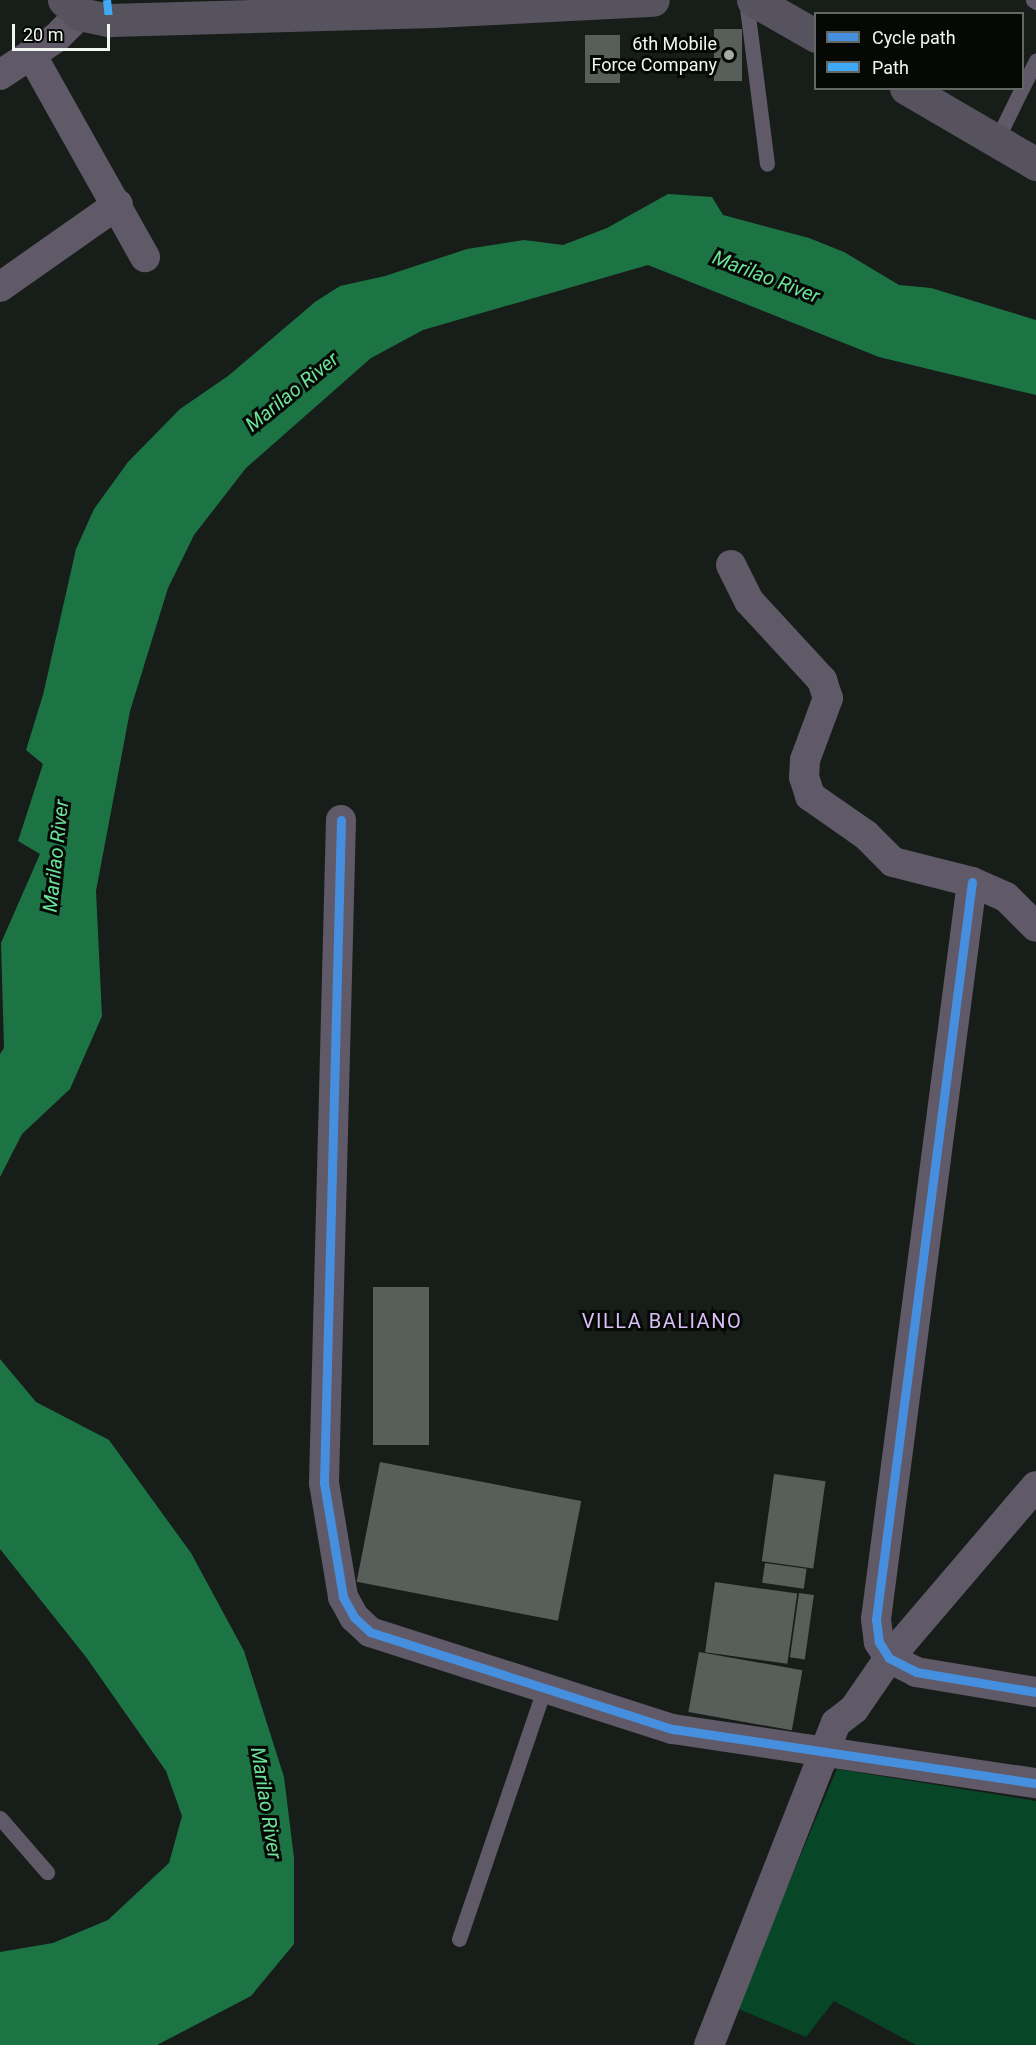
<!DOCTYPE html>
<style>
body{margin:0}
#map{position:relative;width:1036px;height:2045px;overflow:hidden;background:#171d19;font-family:Roboto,sans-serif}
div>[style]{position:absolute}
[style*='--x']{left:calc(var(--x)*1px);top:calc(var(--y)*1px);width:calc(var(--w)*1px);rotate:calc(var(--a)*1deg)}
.green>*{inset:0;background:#074626}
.water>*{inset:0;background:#1c7445}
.building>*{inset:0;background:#585e5a;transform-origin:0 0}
.service>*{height:15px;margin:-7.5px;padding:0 7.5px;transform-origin:7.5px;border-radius:7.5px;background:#605967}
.minor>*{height:30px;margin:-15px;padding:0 15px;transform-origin:15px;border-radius:15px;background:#605967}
.secondary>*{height:33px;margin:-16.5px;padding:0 16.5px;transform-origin:16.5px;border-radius:16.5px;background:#57535e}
.quiet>*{height:8px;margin-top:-4px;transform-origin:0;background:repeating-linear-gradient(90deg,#3fa9f5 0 15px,transparent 0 23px)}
.cycleway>*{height:9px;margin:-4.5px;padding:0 4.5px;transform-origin:4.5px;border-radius:4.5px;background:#468fdf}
.dots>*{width:16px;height:16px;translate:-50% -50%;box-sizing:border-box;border:3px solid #050805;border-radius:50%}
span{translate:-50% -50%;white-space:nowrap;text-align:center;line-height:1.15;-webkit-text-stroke:6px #050805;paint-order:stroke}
.poi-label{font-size:18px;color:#f0f7f2}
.right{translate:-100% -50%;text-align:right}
.water-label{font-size:20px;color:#6ce298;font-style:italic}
.neighbourhood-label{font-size:20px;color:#dabff6;letter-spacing:1.5px}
.legend{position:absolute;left:814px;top:12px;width:210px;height:78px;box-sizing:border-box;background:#050805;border:2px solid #636864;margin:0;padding:8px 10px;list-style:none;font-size:18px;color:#f0f7f2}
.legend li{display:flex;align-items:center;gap:12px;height:30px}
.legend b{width:30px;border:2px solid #636864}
.scale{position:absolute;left:12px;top:24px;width:98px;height:27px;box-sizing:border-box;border:3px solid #f0f7f2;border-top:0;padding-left:8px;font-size:18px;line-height:21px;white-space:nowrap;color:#f0f7f2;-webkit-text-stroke:4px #050805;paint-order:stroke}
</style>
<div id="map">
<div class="green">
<div style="clip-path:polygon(837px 1769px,1036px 1801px,1036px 2045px,916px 2045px,834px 2001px,806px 2037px,736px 2008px)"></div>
</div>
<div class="water">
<div style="clip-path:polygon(668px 194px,712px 197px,723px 215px,809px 238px,844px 252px,899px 285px,931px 288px,1036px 320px,1036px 395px,879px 357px,648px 265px,423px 330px,371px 358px,246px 468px,194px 535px,168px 588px,130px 711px,96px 891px,102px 1016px,70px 1089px,22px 1134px,0 1177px,0 1054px,4px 1048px,1px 943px,40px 854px,18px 841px,43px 764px,26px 750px,43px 695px,76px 549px,94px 509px,128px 462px,180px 409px,228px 376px,315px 302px,340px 286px,385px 276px,467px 249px,524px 240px,563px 245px,607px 228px)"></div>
<div style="clip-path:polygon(0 1359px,36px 1402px,109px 1440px,191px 1553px,244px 1651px,284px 1777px,294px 1858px,294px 1944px,251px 1996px,157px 2045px,0 2045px,0 1952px,53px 1943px,108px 1920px,169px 1863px,182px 1816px,166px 1771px,86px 1657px,0 1549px)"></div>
</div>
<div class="building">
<div style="left:714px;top:29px;width:28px;height:52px"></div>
<div style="left:585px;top:35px;width:35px;height:48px"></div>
<div style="left:373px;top:1287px;width:56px;height:158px"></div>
<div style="left:380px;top:1462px;width:205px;height:122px;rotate:11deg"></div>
<div style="left:774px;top:1474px;width:52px;height:88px;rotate:8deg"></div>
<div style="left:765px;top:1563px;width:42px;height:20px;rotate:8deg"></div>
<div style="left:715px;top:1582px;width:83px;height:71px;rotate:8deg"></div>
<div style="left:799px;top:1593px;width:15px;height:65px;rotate:8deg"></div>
<div style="left:699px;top:1652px;width:105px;height:61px;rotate:10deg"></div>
</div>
<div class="service">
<div style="--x:746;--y:0;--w:165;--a:82.7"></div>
<div style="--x:1033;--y:0;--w:4;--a:34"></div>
<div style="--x:1022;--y:88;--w:31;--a:-63"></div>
<div style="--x:996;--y:141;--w:59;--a:-63.9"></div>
<div style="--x:0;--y:1818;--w:72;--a:49"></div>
<div style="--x:459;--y:1939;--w:267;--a:-71.2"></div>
</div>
<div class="minor">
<div style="--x:31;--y:54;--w:233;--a:60.7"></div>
<div style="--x:0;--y:75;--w:67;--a:-33.5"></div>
<div style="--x:56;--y:38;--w:34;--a:-45"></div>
<div style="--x:0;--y:287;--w:144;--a:-35.1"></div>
<div style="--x:731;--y:565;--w:40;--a:63.4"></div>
<div style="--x:749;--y:601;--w:108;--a:47.3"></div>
<div style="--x:822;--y:680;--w:19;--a:72"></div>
<div style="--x:828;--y:698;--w:66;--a:110.4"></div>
<div style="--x:805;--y:760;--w:17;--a:93"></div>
<div style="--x:804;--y:777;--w:20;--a:72"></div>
<div style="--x:810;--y:796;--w:68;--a:34.9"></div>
<div style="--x:866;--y:835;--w:38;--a:45"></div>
<div style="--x:893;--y:862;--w:81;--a:14.2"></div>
<div style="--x:972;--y:882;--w:37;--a:24"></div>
<div style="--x:1006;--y:897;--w:42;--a:45"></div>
<div style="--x:341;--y:820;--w:663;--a:91.47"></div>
<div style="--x:324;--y:1483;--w:116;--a:80.5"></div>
<div style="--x:343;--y:1597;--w:23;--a:61"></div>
<div style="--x:354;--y:1617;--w:22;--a:43"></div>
<div style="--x:370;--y:1632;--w:318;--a:17.8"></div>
<div style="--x:673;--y:1729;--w:367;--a:8.5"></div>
<div style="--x:972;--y:882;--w:743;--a:97.42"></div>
<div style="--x:876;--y:1619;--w:23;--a:83"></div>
<div style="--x:879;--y:1642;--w:19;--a:58"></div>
<div style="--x:889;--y:1658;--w:30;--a:27"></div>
<div style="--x:916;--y:1672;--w:122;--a:9.5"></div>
<div style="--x:709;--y:2045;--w:346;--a:-68.5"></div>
<div style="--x:836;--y:1723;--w:23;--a:-38"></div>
<div style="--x:854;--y:1709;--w:62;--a:-55.5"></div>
<div style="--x:889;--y:1658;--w:226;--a:-49.5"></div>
</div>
<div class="secondary">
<div style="--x:64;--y:0;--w:21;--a:41"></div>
<div style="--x:80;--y:14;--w:30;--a:12"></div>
<div style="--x:109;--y:20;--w:324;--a:-1.6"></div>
<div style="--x:433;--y:11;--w:220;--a:-2.9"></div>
<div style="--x:753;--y:0;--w:73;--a:29.7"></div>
<div style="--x:906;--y:88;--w:151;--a:30.3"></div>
</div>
<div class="quiet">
<div style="--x:107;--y:0;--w:20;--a:84"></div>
</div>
<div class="cycleway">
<div style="--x:341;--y:820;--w:663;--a:91.47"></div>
<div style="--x:324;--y:1483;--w:116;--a:80.5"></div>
<div style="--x:343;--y:1597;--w:23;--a:61"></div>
<div style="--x:354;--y:1617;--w:22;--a:43"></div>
<div style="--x:370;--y:1632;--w:318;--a:17.8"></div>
<div style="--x:673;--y:1729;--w:367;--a:8.5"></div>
<div style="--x:972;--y:882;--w:743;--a:97.42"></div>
<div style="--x:876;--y:1619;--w:23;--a:83"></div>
<div style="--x:879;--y:1642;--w:19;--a:58"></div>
<div style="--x:889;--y:1658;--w:30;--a:27"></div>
<div style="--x:916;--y:1672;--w:122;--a:9.5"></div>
</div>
<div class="dots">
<div style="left:729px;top:55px;background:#a4aba6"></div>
</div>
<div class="poi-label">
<span class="right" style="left:717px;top:55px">6th Mobile<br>Force Company</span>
</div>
<div class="water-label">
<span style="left:766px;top:277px;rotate:21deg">Marilao River</span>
<span style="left:292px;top:392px;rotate:-39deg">Marilao River</span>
<span style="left:56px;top:856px;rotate:-84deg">Marilao River</span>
<span style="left:266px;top:1803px;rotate:81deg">Marilao River</span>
</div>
<div class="neighbourhood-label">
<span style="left:662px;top:1321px">VILLA BALIANO</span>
</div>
<ul class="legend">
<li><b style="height:8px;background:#468fdf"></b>Cycle path</li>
<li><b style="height:8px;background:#3fa9f5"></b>Path</li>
</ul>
<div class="scale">20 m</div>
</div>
